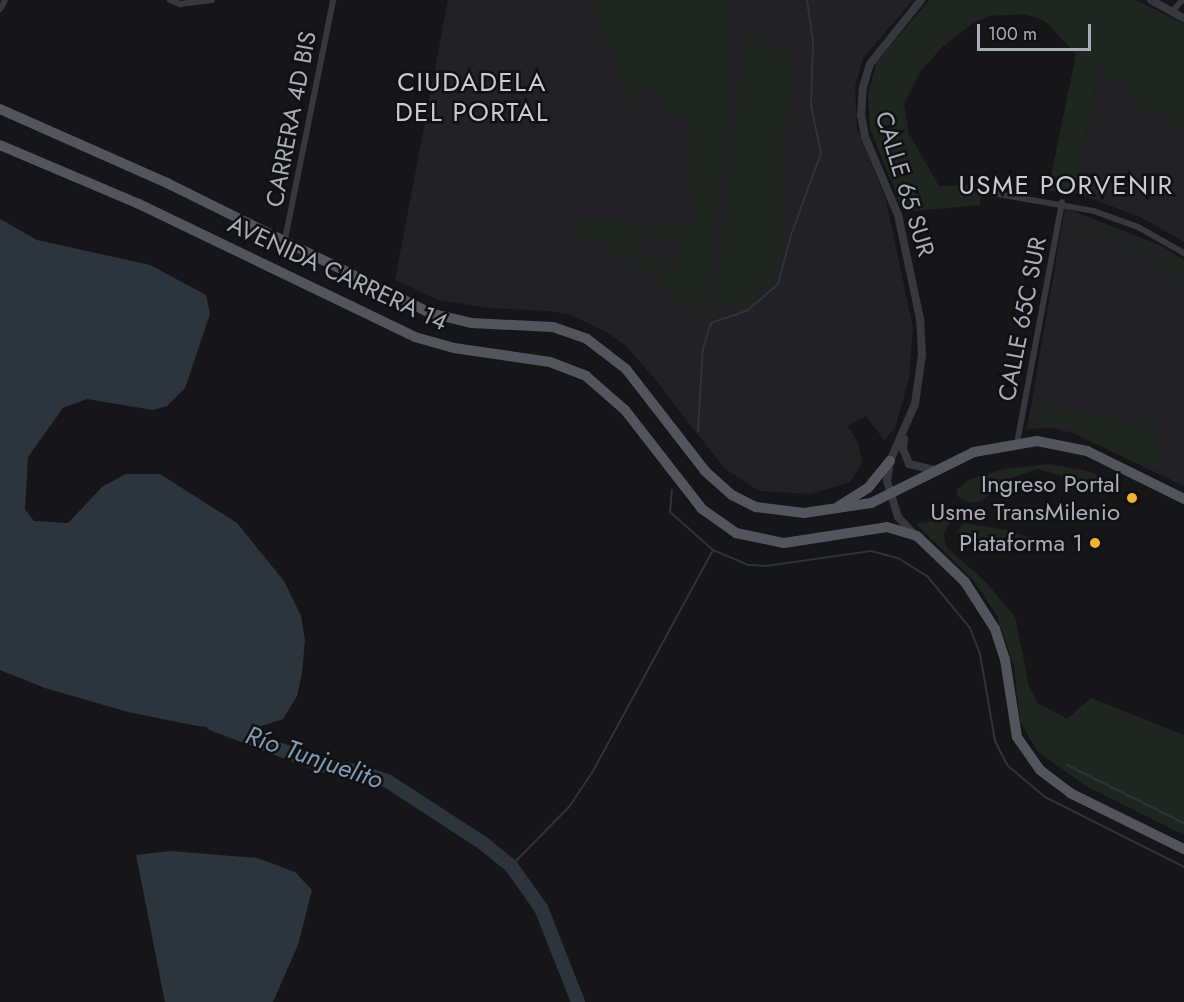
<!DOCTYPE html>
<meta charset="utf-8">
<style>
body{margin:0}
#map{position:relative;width:1184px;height:1002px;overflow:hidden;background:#161618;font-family:Jost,sans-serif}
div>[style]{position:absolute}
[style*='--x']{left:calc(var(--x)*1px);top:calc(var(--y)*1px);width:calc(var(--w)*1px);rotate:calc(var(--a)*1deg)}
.built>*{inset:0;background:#222225}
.green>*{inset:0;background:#1e261f}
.water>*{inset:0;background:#2c353c}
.stream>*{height:2px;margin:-1px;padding:0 1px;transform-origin:1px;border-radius:1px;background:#2c353c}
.river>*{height:14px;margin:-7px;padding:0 7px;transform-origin:7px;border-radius:7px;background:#2c353c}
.minor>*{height:6px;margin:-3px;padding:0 3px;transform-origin:3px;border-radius:3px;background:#37383d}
.tertiary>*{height:8px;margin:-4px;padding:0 4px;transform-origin:4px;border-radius:4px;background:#37383d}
.primary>*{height:10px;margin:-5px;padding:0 5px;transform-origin:5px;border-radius:5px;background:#53555c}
.dots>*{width:16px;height:16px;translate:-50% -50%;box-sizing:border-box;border:3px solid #111113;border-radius:50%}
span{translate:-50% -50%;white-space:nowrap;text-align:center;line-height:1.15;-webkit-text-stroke:5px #111113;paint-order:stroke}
.street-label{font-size:24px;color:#a8adb8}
.poi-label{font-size:24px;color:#a8adb8}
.right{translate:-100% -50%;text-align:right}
.neighbourhood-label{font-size:26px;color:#c9ccd4;letter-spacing:1.5px}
.water-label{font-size:26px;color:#7f9bb3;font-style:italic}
.scale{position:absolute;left:977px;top:24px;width:114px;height:27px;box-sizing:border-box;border:3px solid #a8adb8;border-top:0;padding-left:8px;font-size:18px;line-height:21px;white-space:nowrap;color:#a8adb8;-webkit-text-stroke:4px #111113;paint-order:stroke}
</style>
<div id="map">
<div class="built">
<div style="clip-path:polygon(448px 0,913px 0,863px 58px,855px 87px,857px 128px,886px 200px,913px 328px,909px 378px,895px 429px,884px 440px,866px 416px,848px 426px,858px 443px,862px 463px,850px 482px,811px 494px,759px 491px,724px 468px,649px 372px,625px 345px,608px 333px,571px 315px,549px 311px,488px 308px,438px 300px,395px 280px)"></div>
<div style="clip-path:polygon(1098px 70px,1144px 105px,1184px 127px,1184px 242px,1140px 217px,1076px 193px)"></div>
<div style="clip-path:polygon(1065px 208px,1160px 245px,1184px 260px,1184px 486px,1075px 434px,1052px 428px,1027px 429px)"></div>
</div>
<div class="green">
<div style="clip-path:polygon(evenodd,593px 0,725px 0,728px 113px,704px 313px,610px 242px,571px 225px,585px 219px,695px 227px,688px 118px,667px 116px,652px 91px,638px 92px,631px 110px,593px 0,644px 225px,682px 239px,676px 272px,634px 252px,644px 225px)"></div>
<div style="clip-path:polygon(929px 0,1136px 0,1184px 24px,1184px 127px,1144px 105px,1098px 70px,1076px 193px,1048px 191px,1076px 54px,1045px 21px,1025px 14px,989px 16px,974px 22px,941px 48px,920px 72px,904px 104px,909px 134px,939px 186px,982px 185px,980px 205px,904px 212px,870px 129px,868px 93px,877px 62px)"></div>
<div style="clip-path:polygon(746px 35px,795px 55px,780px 161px,783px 270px,741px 314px,716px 297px)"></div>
<div style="clip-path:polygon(1072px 215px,1144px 242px,1184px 266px,1184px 280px,1136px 247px,1074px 220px,1068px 238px,1065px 231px)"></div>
<div style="clip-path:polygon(1037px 406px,1159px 426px,1155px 440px,1162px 454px,1159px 469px,1076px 431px,1035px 424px)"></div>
<div style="clip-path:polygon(1049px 464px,1088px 471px,1119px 485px,1115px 493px,1039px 469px,1014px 477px,981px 501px,970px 503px,957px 496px,957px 490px,968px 480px,1004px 469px)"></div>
<div style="clip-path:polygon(952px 518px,944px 534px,946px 547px,986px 582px,1015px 617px,1029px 686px,1038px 703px,1067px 719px,1091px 698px,1184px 735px,1184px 835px,1086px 786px,1037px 751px,1020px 721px,1014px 666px,997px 616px,974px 581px,916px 524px)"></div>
<div style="clip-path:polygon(964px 523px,1013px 531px,1037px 541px,967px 541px,956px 532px)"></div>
</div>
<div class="water">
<div style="clip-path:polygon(0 219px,37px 240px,150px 265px,206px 295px,210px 314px,185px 388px,167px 406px,153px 410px,87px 399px,63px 408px,28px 457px,25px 509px,34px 521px,68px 523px,103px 486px,126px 474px,160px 474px,237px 523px,284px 581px,301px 616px,305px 640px,302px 673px,297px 696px,283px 719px,249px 730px,197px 726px,128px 712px,45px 688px,0 670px)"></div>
<div style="clip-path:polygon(171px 851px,257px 858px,295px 872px,312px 890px,298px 945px,273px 1002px,165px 1002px,136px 855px)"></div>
</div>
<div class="stream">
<div style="--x:698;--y:431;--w:83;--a:-86.6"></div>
<div style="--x:703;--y:348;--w:26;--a:-72"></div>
<div style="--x:711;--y:323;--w:39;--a:-19"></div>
<div style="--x:748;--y:310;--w:40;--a:-41"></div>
<div style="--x:778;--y:284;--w:51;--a:-75.1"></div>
<div style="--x:791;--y:235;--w:87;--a:-69.9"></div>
<div style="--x:821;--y:153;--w:48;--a:-102"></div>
<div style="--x:811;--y:106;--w:65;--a:-88.2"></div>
<div style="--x:813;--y:41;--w:41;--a:-98.3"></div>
<div style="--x:713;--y:550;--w:38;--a:23"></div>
<div style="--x:748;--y:565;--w:18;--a:3"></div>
<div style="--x:766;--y:566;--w:106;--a:-8.1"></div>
<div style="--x:871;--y:551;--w:28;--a:15"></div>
<div style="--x:898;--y:558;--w:34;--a:32"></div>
<div style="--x:927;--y:576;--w:67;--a:50.4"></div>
<div style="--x:970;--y:628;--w:28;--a:69"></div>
<div style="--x:980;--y:654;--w:88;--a:80.2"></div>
<div style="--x:995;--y:741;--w:27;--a:63"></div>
<div style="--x:1007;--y:765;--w:50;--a:40.1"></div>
<div style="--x:1045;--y:797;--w:156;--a:26.7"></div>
<div style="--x:1067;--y:765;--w:131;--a:26.4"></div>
<div style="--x:511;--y:866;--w:83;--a:-45.5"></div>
<div style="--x:569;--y:807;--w:43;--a:-56.3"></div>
<div style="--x:593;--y:771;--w:251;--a:-61.5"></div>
<div style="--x:713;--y:550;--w:57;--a:-138.5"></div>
<div style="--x:670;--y:512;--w:22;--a:-85"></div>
</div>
<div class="river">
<div style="--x:213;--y:724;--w:116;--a:20.8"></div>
<div style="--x:321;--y:765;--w:42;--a:9.7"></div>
<div style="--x:362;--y:772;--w:29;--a:20"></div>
<div style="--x:389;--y:782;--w:113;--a:33.1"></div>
<div style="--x:484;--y:844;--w:35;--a:39"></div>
<div style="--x:511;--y:866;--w:52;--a:54.5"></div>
<div style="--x:541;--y:908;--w:101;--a:68.5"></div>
</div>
<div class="minor">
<div style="--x:170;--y:0;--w:11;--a:22"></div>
<div style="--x:180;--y:4;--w:32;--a:-7"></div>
<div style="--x:0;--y:9;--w:10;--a:-61"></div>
<div style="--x:1173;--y:11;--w:14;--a:-51"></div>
<div style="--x:998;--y:194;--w:97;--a:10"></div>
<div style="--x:1094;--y:211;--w:47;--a:20"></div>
<div style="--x:1138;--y:227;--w:53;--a:29.5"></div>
<div style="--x:284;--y:244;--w:249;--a:-78.6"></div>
<div style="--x:1017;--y:443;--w:245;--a:-79.4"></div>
</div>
<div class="tertiary">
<div style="--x:1151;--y:0;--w:38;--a:29"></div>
<div style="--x:904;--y:439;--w:10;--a:96"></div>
<div style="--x:903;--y:449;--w:16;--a:68"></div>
<div style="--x:909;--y:464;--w:27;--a:13"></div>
<div style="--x:914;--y:534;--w:23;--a:-133"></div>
<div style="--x:898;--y:517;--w:38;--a:-107"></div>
<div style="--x:887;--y:481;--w:20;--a:-81"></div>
<div style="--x:890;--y:461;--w:62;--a:-66.3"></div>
<div style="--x:915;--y:404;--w:49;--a:-81.9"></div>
<div style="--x:922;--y:355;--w:36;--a:-93"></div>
<div style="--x:920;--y:319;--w:106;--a:-101.9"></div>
<div style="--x:898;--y:215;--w:85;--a:-112.9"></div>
<div style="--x:865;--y:137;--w:22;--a:-100"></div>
<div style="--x:861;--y:115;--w:28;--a:-86"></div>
<div style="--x:863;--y:87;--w:24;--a:-73"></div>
<div style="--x:870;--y:64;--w:82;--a:-51.4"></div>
</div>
<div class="primary">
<div style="--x:0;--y:109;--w:183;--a:23.9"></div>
<div style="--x:167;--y:183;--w:293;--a:26.3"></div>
<div style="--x:430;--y:313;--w:42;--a:13.7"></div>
<div style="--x:471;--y:323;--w:82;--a:2.8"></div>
<div style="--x:553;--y:327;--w:36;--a:19"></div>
<div style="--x:587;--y:339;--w:49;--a:37.6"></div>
<div style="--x:626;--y:369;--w:129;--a:52.2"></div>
<div style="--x:705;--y:471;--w:36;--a:42"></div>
<div style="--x:732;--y:495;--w:27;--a:27"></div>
<div style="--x:756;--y:507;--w:48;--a:7.1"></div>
<div style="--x:804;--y:513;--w:68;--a:-8.5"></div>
<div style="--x:871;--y:503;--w:115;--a:-26.3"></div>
<div style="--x:974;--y:452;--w:64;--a:-9.9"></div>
<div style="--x:1037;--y:441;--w:51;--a:11.3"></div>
<div style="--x:1087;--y:451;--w:108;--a:26.3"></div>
<div style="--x:0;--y:145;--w:151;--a:23"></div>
<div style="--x:139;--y:204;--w:306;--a:25.7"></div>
<div style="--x:415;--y:337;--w:41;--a:15.8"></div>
<div style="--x:454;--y:348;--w:97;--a:8.3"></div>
<div style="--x:550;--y:362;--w:39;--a:21"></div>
<div style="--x:586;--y:376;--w:52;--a:41.1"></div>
<div style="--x:625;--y:410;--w:125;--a:52.1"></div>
<div style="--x:702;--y:509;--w:42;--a:35.2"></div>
<div style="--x:736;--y:533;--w:49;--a:11.8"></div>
<div style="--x:784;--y:543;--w:104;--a:-8.8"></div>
<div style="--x:887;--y:527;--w:31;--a:17"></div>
<div style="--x:917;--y:536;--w:66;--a:43.8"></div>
<div style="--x:965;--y:582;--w:56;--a:57.4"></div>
<div style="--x:995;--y:629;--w:32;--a:72"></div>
<div style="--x:1005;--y:659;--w:79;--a:81.3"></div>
<div style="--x:1017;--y:737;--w:40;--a:55.1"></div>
<div style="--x:1040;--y:770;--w:38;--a:37"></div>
<div style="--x:1070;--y:793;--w:127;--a:26.2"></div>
<div style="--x:839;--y:506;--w:34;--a:-32"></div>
<div style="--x:868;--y:488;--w:35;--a:-51"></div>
</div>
<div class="dots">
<div style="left:1132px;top:498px;background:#f2b134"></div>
<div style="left:1095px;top:543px;background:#f2b134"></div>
</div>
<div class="street-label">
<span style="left:291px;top:119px;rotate:-79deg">CARRERA 4D BIS</span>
<span style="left:905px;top:184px;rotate:73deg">CALLE 65 SUR</span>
<span style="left:338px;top:273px;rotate:25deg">AVENIDA CARRERA 14</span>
<span style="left:1022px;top:319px;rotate:-79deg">CALLE 65C SUR</span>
</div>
<div class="poi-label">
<span class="right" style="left:1120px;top:498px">Ingreso Portal<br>Usme TransMilenio</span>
<span class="right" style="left:1083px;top:543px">Plataforma 1</span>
</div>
<div class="neighbourhood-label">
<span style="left:472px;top:98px">CIUDADELA<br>DEL PORTAL</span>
<span style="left:1066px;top:186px">USME PORVENIR</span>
</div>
<div class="water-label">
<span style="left:314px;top:758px;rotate:19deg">Río Tunjuelito</span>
</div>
<div class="scale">100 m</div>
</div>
